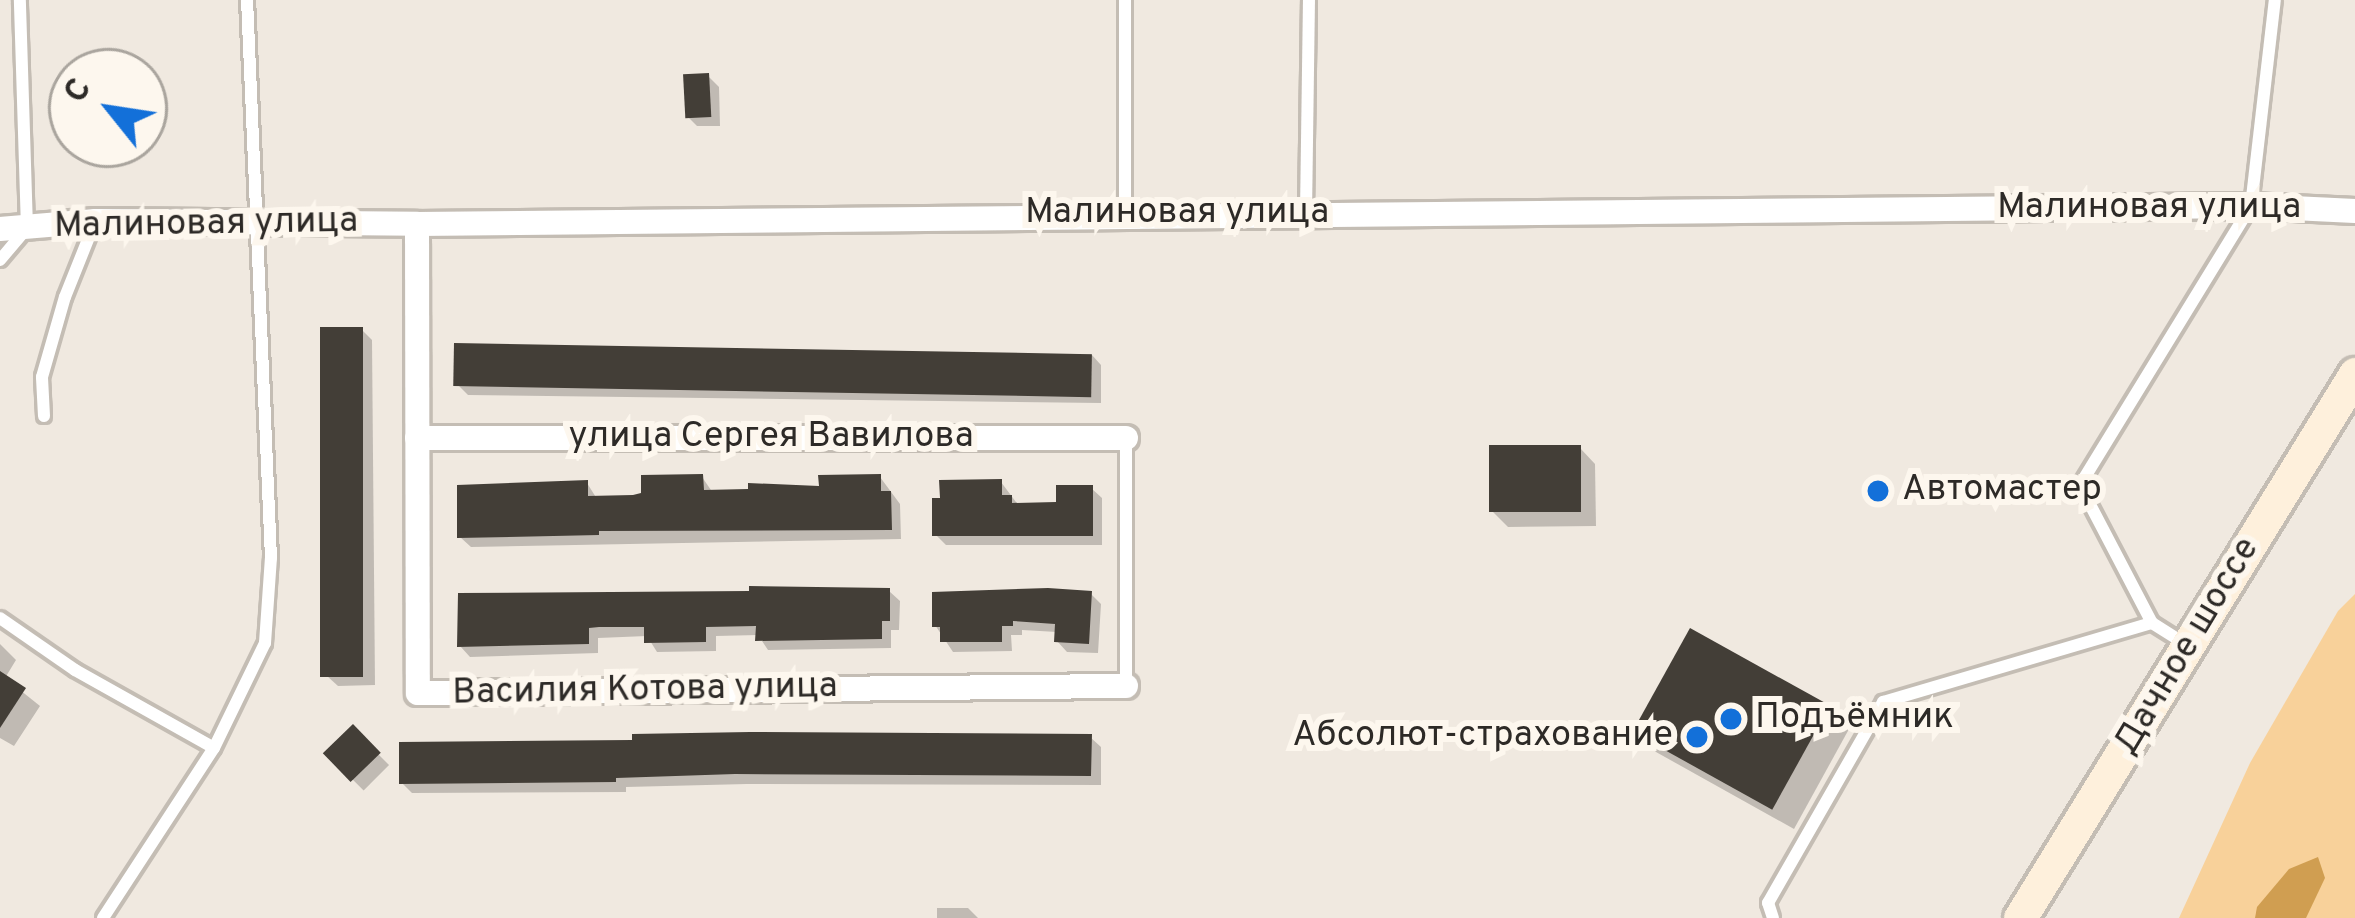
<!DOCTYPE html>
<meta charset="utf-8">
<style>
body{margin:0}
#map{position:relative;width:2355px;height:918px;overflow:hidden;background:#f0e9e0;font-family:Overpass,sans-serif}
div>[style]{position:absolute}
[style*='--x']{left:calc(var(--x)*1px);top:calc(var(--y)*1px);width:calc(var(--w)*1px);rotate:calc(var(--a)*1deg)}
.green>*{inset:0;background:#f8d19a}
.water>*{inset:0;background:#d09e51}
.shadow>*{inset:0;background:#0003;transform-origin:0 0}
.building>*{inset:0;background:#433e37;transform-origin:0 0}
.roads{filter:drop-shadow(3px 0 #c4bdb4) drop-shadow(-3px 0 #c4bdb4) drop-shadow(0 3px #c4bdb4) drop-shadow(0 -3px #c4bdb4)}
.service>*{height:12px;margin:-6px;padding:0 6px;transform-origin:6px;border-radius:6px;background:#fff}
.minor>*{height:24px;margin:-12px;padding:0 12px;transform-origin:12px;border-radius:12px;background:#fff}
.secondary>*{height:33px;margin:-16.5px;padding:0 16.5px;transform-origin:16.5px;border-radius:16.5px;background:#fef0dc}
.dots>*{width:33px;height:33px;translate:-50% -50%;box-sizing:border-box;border:6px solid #fdf7ee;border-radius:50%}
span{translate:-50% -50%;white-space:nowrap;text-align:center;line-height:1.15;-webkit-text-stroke:12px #fdf7ee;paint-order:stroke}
.street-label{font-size:36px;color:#2d2a27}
.poi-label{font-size:36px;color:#2d2a27}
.left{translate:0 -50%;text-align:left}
.right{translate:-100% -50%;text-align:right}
.north{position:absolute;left:48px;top:48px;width:120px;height:120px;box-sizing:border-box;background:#fdf7ee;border:3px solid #aaa59e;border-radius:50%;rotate:300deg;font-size:33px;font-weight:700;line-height:48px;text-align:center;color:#2d2a27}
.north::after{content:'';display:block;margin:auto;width:42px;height:54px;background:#1370d9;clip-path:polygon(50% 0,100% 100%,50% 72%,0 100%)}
</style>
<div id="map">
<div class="green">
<div style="clip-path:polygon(2355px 594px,2355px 918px,2179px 918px,2250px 763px,2338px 611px)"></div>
</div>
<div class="water">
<div style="clip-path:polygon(2318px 857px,2325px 878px,2306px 918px,2255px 918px,2257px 907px,2289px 869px)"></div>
</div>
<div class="shadow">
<div style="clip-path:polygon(708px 76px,719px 87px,720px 126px,697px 126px,687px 116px)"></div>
<div style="clip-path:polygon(362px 330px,372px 340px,375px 685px,338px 686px,327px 676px)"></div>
<div style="clip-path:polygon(1091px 354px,1101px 365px,1101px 403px,468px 395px,458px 385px)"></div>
<div style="clip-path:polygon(1580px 448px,1595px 464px,1596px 526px,1508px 527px,1492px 511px)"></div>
<div style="clip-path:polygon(702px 477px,713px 493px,822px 489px,880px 477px,900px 504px,901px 539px,471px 547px,460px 537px,587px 483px,597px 499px,634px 498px)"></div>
<div style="clip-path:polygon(1001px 482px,1019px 506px,1059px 504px,1091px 488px,1102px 498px,1102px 545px,946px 545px,935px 534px)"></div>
<div style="clip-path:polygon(889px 591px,900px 601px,899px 630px,891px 630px,891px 648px,768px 650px,758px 635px,716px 636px,716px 651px,657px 652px,647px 636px,598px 638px,598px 653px,470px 657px,460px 646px,461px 596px)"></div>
<div style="clip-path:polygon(1091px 594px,1101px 604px,1098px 653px,1067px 652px,1057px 641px,1057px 632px,1022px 630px,1022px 635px,1011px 635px,1012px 651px,953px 652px,935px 625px)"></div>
<div style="clip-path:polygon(0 644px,16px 660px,5px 678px,40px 706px,14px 746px,0 738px)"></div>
<div style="clip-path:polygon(1828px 709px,1849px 729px,1794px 829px,1656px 752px,1636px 732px)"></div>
<div style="left:353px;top:729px;width:51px;height:36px;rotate:45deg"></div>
<div style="clip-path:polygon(1090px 737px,1101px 747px,1101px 785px,747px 784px,626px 787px,626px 792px,412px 793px,402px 783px,635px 743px)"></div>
<div style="clip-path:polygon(937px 908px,968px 908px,978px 918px,937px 918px)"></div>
</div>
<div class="building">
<div style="left:709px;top:73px;width:44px;height:26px;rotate:87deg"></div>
<div style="left:320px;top:327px;width:43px;height:350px"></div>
<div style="left:454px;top:343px;width:638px;height:43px;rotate:1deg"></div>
<div style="left:1489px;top:445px;width:92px;height:67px"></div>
<div style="clip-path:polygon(703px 474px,704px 490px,748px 489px,748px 483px,819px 486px,818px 475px,881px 474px,881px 491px,891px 491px,892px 530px,599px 531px,599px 535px,457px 538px,457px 485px,588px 480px,588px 496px,633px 495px,641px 493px,641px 475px)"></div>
<div style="clip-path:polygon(1002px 479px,1002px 495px,1012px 495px,1012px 503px,1056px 502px,1056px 485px,1093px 485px,1093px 536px,932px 536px,932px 498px,940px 498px,939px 480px)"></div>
<div style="clip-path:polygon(749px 586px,890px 588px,890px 621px,882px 621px,882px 639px,755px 641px,756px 626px,706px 627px,706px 642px,644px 643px,644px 627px,599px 627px,589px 628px,589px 644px,457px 647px,458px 593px,749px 591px)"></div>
<div style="clip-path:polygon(1048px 588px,1092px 591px,1089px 644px,1054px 642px,1055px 624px,1013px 621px,1013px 626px,1002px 626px,1002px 642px,940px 642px,940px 627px,932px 627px,932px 592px)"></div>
<div style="left:1690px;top:628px;width:160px;height:119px;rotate:29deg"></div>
<div style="clip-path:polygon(0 671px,26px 688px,0 728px)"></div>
<div style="left:353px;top:724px;width:40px;height:42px;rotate:46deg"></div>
<div style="clip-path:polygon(750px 732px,1092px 734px,1091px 776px,735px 774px,616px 778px,616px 782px,399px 784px,399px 742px,632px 740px,632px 734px)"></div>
</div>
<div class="roads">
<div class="service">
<div style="--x:1125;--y:0;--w:213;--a:90"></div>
<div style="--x:1306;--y:213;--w:213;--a:-89.2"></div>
<div style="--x:0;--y:260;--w:42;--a:-49.8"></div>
<div style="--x:27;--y:228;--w:228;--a:-91.8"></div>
<div style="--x:44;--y:416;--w:39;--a:-93"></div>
<div style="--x:42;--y:377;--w:83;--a:-74"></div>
<div style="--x:65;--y:297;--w:81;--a:-68.2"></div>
<div style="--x:0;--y:618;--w:91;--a:34.7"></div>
<div style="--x:75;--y:670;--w:159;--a:29.3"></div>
<div style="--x:2187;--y:645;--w:41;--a:-147.8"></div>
<div style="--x:2152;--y:623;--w:156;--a:-117.6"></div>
<div style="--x:2080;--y:485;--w:327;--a:-58.5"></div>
<div style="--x:2251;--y:206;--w:207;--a:-83.4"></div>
<div style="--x:1126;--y:685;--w:247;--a:-90"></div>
<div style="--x:103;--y:918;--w:203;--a:-56.9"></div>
<div style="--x:214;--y:748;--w:117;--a:-64.1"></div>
<div style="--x:265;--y:643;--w:85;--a:-86"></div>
<div style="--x:271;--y:558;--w:559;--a:-92.46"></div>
<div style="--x:1773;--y:918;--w:16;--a:-108"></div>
<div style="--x:1768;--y:903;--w:232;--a:-60.2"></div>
<div style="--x:1883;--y:702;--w:280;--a:-16.4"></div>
</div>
<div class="minor">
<div style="--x:417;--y:224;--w:469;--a:89.9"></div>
<div style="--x:418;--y:693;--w:708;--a:-0.57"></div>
<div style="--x:0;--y:229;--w:96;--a:-4.8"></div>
<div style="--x:96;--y:221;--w:321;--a:0.5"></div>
<div style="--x:417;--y:224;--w:1834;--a:-0.56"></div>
<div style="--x:2251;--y:206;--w:104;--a:2.8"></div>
<div style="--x:417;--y:438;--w:709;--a:0"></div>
</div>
<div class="secondary">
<div style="--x:2020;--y:918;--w:639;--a:-58.37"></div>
</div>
</div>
<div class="dots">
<div style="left:1878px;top:491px;background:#1370d9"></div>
<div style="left:1731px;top:719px;background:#1370d9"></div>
<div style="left:1697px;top:737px;background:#1370d9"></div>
</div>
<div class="street-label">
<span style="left:2149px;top:209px">Малиновая улица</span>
<span style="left:1177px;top:214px">Малиновая улица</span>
<span style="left:206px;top:225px;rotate:-1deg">Малиновая улица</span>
<span style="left:771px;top:438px">улица Сергея Вавилова</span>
<span style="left:2188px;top:647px;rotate:-59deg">Дачное шоссе</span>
<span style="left:645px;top:691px;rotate:-1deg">Василия Котова улица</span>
</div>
<div class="poi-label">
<span class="left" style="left:1902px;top:491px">Автомастер</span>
<span class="left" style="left:1755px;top:719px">Подъёмник</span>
<span class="right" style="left:1673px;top:737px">Абсолют-страхование</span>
</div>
<div class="north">С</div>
</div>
